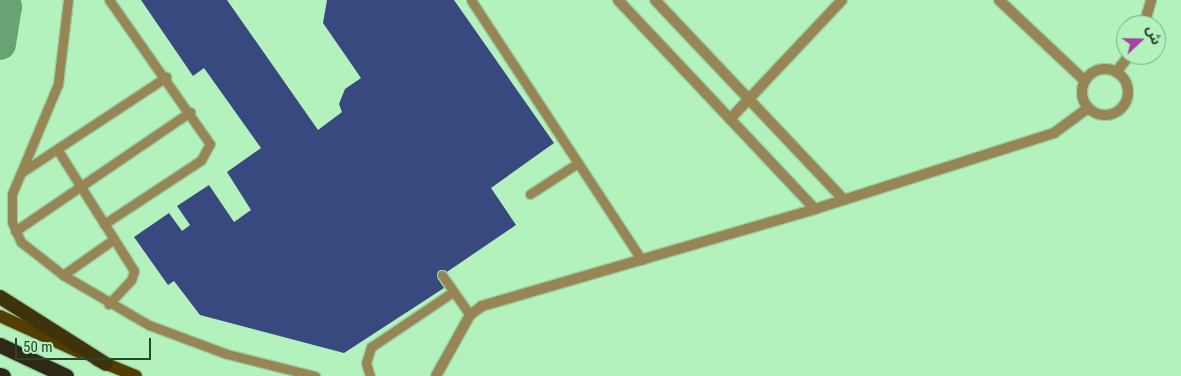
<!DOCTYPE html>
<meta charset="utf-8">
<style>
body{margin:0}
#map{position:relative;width:1181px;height:376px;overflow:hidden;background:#b3f1bd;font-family:"Roboto Condensed","Noto Sans Arabic",sans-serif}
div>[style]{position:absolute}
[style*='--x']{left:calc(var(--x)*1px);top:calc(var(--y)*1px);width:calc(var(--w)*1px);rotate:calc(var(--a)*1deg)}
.river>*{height:32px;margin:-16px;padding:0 16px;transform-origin:16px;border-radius:16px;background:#69a374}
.building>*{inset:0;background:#384980}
.roads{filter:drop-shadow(1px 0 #98cea1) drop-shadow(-1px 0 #98cea1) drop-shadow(0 1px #98cea1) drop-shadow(0 -1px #98cea1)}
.service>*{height:9px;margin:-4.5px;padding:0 4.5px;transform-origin:4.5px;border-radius:4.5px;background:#978555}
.minor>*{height:10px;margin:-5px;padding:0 5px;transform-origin:5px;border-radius:5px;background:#978555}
.minor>.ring{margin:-5px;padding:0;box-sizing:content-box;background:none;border:10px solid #978555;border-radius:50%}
.primary>*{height:12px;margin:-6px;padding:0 6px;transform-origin:6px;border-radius:6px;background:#513e00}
.trunk>*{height:14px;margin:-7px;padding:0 7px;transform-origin:7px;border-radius:7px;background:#40330c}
.motorway>*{height:15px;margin:-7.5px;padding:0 7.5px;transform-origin:7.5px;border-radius:7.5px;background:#2f2817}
span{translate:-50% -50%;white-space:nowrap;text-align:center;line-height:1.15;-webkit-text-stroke:5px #b3f1bd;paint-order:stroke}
.north{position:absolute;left:1116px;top:15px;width:50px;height:50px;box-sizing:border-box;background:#b3f1bd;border:1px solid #7dac84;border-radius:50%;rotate:69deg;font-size:14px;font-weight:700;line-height:20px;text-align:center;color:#2b442f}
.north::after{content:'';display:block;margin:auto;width:18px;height:22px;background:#a841a4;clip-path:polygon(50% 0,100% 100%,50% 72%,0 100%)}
.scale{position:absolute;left:15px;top:338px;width:136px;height:22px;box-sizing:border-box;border:2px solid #2b442f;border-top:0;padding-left:6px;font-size:15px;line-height:18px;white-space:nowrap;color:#2b442f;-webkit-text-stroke:4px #b3f1bd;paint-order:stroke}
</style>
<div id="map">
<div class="river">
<div style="--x:0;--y:44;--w:37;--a:-81"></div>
<div style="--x:6;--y:7;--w:7;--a:-106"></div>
</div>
<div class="building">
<div style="clip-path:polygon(141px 0,227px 0,318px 130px,342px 112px,339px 104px,345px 89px,361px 78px,323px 23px,327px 0,454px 0,554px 143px,491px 188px,516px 225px,438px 278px,444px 288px,344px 353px,200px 315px,174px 281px,168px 285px,134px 237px,169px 213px,182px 231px,190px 225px,177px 206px,209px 185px,234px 222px,251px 210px,227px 172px,261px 148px,204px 68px,193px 76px)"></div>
</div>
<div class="roads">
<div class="service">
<div style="--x:68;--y:0;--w:85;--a:96.8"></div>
<div style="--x:58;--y:84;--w:119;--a:112.7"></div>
<div style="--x:12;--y:194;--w:28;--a:90"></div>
<div style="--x:12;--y:222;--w:22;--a:66"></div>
<div style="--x:21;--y:242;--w:53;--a:38.2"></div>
<div style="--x:63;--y:275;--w:99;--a:30.2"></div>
<div style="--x:149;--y:325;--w:83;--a:20.4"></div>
<div style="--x:227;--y:354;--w:91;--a:14"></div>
<div style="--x:471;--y:0;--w:311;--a:56.7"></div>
<div style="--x:57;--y:149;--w:144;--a:57.7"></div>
<div style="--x:134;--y:271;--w:9;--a:108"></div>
<div style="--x:131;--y:280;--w:33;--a:133"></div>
<div style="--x:22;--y:172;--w:173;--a:-33.4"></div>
<div style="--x:530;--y:194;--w:57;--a:-32.9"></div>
<div style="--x:104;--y:224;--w:116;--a:-33.4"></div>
<div style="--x:201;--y:160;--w:18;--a:-61"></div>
<div style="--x:210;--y:144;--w:176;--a:-125"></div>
<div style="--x:15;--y:231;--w:212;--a:-34.2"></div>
<div style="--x:63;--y:275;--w:62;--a:-35.2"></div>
<div style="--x:442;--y:275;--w:49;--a:55"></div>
<div style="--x:370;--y:376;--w:14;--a:-107"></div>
<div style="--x:366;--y:363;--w:17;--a:-73"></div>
<div style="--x:371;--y:347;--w:99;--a:-33.9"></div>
</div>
<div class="minor">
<div style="--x:618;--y:0;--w:287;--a:46.7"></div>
<div style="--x:655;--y:0;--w:275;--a:46.6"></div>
<div style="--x:999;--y:0;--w:118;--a:43.3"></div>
<div style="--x:1144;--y:25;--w:26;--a:-74"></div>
<div class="ring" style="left:1082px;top:69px;width:36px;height:36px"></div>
<div style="--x:1116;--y:72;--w:22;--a:-51"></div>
<div style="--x:730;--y:119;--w:163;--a:-46.7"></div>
<div style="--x:436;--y:376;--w:70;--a:-60.9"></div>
<div style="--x:470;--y:315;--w:15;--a:-37"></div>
<div style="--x:482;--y:306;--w:347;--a:-16.2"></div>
<div style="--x:815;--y:209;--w:251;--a:-17.6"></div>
<div style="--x:1054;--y:133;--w:42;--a:-36.3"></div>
</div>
<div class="primary">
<div style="--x:0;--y:316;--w:87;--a:24.5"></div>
<div style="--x:97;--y:360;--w:42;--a:22.3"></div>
</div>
<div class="trunk">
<div style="--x:0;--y:297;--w:125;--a:32.3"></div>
</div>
<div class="motorway">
<div style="--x:0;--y:345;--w:73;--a:25.2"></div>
<div style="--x:0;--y:375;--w:3;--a:18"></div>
</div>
</div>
<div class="north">ش</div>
<div class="scale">50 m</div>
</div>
